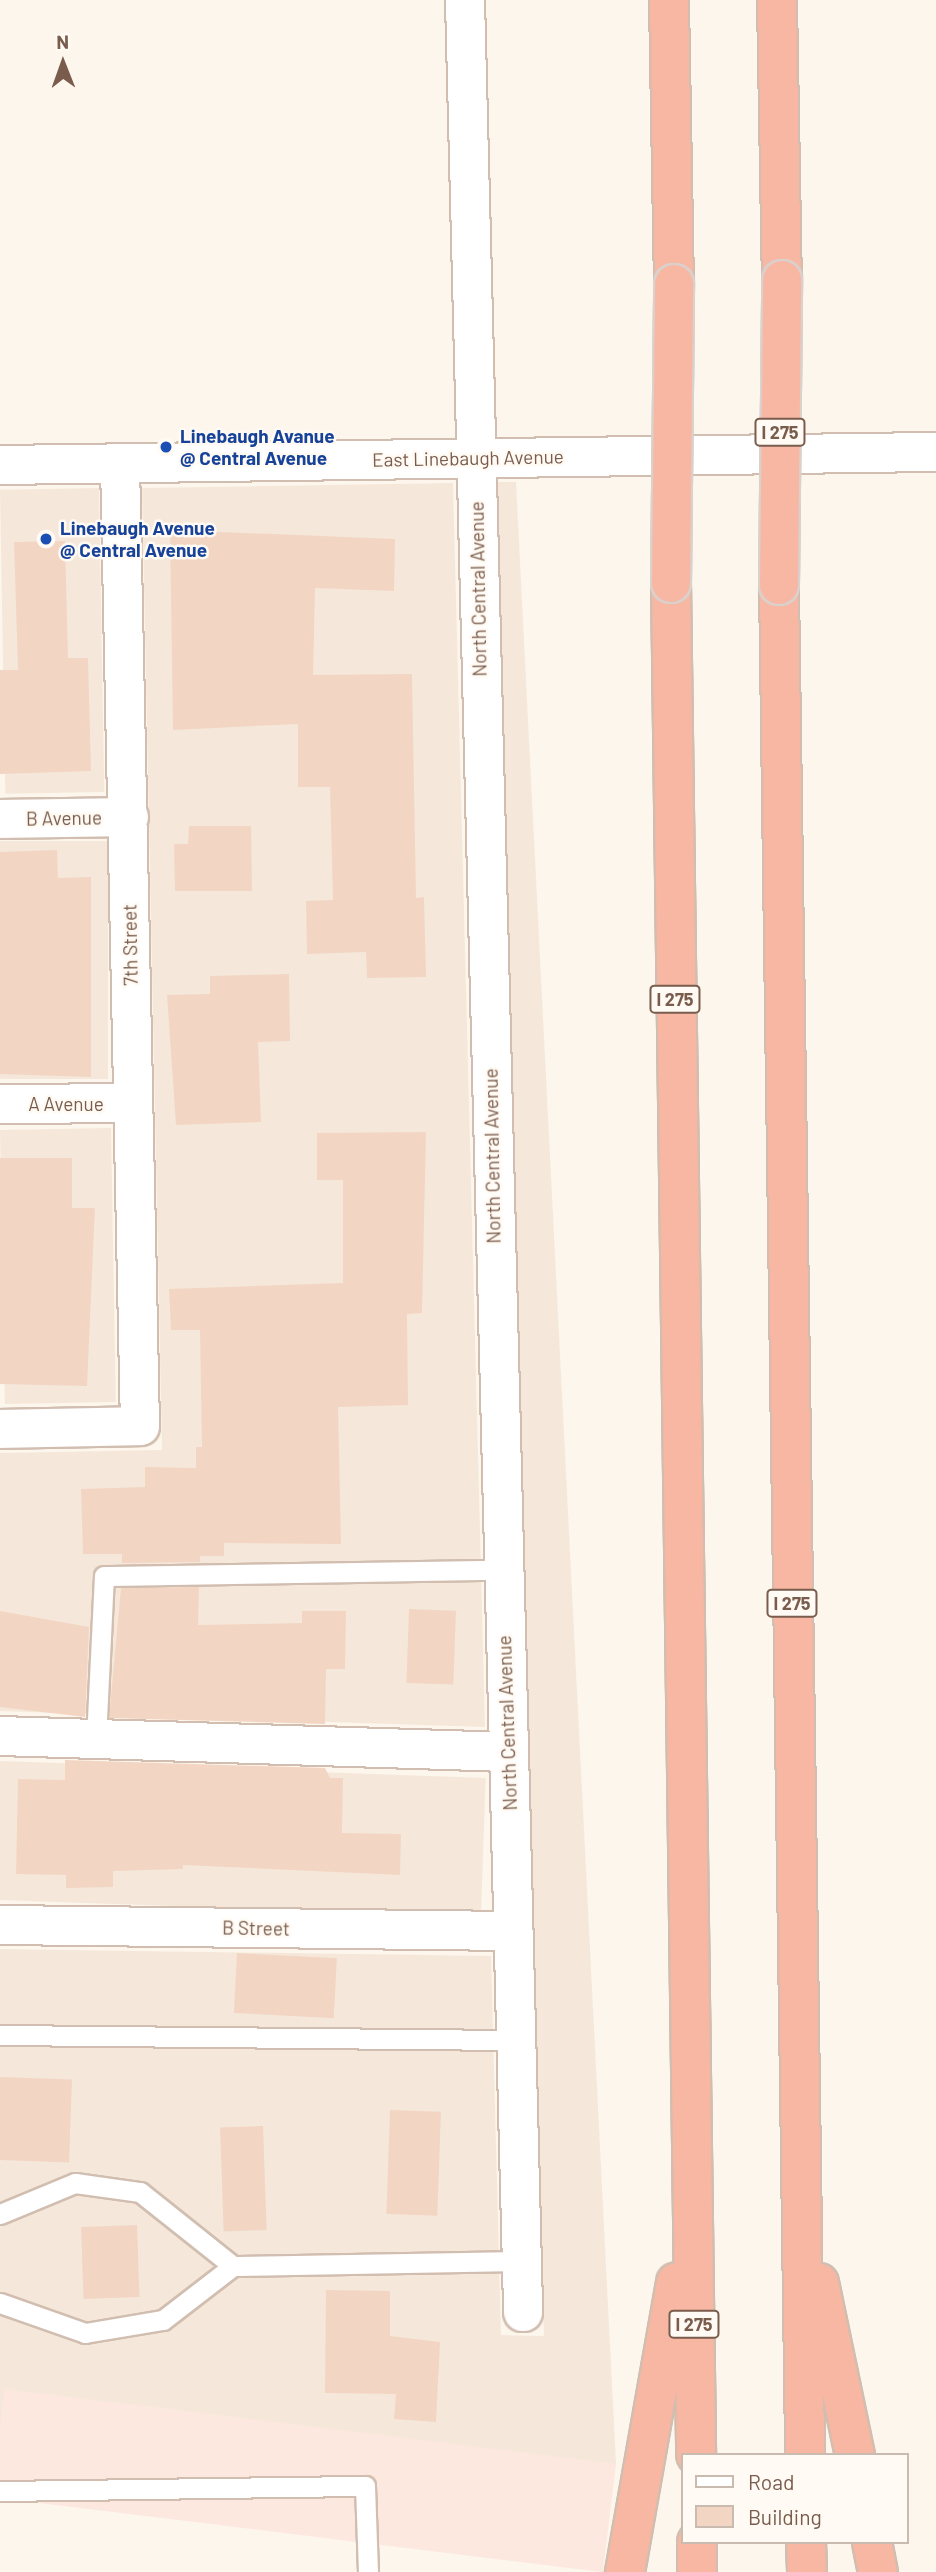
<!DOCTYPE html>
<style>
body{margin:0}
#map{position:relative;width:936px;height:2572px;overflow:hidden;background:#fdf6ec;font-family:Barlow,sans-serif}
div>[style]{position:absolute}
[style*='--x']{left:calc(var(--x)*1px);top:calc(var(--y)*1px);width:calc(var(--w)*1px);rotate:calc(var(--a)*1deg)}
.residential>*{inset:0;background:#f5e8da;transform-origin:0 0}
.commercial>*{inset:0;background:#fde8e0;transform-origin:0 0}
.building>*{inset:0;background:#f3d5c3;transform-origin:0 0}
.roads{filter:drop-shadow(2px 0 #d1beb0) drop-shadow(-2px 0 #d1beb0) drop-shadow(0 2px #d1beb0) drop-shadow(0 -2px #d1beb0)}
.lane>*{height:19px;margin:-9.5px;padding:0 9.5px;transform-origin:9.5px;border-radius:9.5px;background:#fff}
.street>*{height:38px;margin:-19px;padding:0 19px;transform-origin:19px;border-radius:19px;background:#fff}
.secondary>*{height:38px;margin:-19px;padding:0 19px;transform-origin:19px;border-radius:19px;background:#fff}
.highway>*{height:38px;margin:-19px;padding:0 19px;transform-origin:19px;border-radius:19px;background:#f7b7a3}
.bridges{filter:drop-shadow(2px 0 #dad1cd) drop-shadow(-2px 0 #dad1cd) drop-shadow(0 2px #dad1cd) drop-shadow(0 -2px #dad1cd)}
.highway-bridge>*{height:38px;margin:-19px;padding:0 19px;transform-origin:19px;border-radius:19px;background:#f7b7a3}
.dots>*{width:19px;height:19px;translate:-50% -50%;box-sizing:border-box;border:4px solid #fffaf3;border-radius:50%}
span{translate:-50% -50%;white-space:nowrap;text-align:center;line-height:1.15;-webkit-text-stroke:5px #fffaf3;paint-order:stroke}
.shield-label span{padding:2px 5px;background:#fffaf3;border:2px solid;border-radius:5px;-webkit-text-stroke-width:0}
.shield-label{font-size:18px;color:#7a5c4d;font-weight:700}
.transit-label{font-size:19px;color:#164399;font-weight:700}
.left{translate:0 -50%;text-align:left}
.street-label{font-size:19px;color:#7a5c4d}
.legend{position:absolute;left:681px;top:2453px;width:228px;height:91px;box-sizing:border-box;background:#fffaf3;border:2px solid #cabbb1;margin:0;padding:9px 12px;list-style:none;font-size:21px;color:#7a5c4d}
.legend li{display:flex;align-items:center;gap:14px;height:35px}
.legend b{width:35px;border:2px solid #cabbb1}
.north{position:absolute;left:28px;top:28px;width:70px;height:70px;-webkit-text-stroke:5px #fffaf3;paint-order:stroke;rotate:359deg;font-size:19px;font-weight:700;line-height:28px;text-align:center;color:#7a5c4d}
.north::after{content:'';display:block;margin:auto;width:24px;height:32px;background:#7a5c4d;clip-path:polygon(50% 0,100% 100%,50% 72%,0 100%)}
</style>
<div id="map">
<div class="residential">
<div style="clip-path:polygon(497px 482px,516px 482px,616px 2464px,0 2475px,0 1949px,491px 1956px,501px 2335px,544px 2336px)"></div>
<div style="clip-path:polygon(453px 483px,485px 1727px,0 1711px,0 1453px,162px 1450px,142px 488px)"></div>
<div style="left:99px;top:488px;width:304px;height:99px;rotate:89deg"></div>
<div style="left:108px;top:841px;width:238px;height:108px;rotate:90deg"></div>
<div style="left:111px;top:1128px;width:274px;height:111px;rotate:89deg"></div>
<div style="left:0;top:1761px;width:486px;height:139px;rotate:2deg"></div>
</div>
<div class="commercial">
<div style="left:616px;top:2464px;width:109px;height:616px;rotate:97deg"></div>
</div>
<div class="building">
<div style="clip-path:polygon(170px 530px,395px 539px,394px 591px,315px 588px,313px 675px,412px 674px,416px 898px,424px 897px,426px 977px,367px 978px,366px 952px,307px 954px,306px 901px,333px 900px,330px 787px,298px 787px,298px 724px,173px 730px)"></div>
<div style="clip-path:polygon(65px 541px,68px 658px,88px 658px,91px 771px,0 774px,0 670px,18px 670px,14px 542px)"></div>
<div style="clip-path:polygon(189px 826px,251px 826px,252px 891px,175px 891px,174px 844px,188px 844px)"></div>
<div style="clip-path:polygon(57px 850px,58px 878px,91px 877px,91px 1077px,0 1074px,0 852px)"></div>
<div style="clip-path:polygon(289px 974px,290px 1041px,258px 1042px,261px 1122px,176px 1125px,167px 995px,210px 994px,210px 976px)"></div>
<div style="clip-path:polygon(426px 1132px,422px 1313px,407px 1314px,408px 1405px,338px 1407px,341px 1544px,224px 1543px,224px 1556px,200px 1556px,200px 1562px,122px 1563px,122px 1554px,83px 1554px,81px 1489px,145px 1487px,145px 1467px,196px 1468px,196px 1447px,202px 1447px,200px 1330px,171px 1330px,169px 1289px,343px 1283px,343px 1180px,317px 1180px,317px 1133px)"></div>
<div style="clip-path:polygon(0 1158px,72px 1158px,72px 1208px,95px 1208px,87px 1386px,0 1384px)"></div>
<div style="clip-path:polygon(199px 1587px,198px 1625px,302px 1623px,302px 1611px,346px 1611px,345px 1669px,326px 1669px,325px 1724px,109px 1718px,121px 1588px)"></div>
<div style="left:409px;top:1609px;width:47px;height:74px;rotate:2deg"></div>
<div style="clip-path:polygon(0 1611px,89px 1627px,85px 1717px,0 1707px)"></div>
<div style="clip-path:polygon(65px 1760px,325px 1768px,330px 1778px,343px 1778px,342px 1833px,401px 1834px,400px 1875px,183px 1865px,183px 1869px,113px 1871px,113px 1887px,66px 1888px,66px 1875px,16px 1874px,18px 1779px,65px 1780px)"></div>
<div style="left:237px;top:1953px;width:100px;height:60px;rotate:3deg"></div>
<div style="left:0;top:2077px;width:72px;height:83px;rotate:2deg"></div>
<div style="left:390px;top:2110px;width:51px;height:104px;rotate:2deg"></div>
<div style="left:263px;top:2126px;width:104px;height:43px;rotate:88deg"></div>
<div style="left:137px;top:2225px;width:72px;height:56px;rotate:88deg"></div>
<div style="clip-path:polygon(326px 2290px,390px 2291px,390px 2336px,440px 2342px,436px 2422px,394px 2419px,396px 2394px,325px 2393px)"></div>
</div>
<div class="roads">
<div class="lane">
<div style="--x:96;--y:1739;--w:163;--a:-87.2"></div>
<div style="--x:104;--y:1576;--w:398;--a:-0.9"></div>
<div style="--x:0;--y:2035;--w:516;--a:0.56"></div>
<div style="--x:0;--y:2214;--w:81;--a:-22.5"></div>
<div style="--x:75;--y:2183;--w:66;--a:7.9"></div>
<div style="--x:140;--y:2192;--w:119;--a:38.5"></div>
<div style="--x:0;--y:2303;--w:90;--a:19.4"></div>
<div style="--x:85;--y:2333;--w:79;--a:-9.5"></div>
<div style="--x:163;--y:2320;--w:88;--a:-37.6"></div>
<div style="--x:233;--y:2266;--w:291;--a:-1"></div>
<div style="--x:0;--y:2491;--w:365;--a:-0.8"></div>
<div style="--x:365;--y:2486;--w:86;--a:88"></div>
</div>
<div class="street">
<div style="--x:465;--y:0;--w:2313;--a:88.56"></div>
<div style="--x:0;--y:819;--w:129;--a:-0.9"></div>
<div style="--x:0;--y:1104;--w:132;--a:-0.4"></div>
<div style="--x:0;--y:1429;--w:140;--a:-1.2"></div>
<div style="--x:140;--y:1426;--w:962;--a:-91.19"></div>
<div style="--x:0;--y:1736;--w:508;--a:1.8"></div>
<div style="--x:0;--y:1925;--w:512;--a:0.67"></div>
</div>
<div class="secondary">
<div style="--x:0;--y:465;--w:936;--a:-0.8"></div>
</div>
<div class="highway">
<div style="--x:669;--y:0;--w:284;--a:89"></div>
<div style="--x:777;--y:0;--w:280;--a:89"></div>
<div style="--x:671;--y:583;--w:1872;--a:89.23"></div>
<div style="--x:779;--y:585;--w:1870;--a:89.2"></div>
<div style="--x:819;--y:2283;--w:176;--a:78.2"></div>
<div style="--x:697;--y:2542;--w:30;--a:90"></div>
<div style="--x:806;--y:2542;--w:30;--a:88"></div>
<div style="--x:872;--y:2542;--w:31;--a:79"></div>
<div style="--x:625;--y:2572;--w:294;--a:-80"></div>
</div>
</div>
<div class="bridges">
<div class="highway-bridge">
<div style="--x:671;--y:583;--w:299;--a:-89.4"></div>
<div style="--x:779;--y:585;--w:305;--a:-89.4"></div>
</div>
</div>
<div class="dots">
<div style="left:166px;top:447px;background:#1a4fb4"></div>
<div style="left:46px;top:539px;background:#1a4fb4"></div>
</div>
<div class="shield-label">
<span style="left:780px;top:432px">I 275</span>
<span style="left:675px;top:999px">I 275</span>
<span style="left:792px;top:1603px">I 275</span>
<span style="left:694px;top:2324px">I 275</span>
</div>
<div class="transit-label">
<span class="left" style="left:180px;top:447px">Linebaugh Avanue<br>@ Central Avenue</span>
<span class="left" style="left:60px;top:539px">Linebaugh Avenue<br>@ Central Avenue</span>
</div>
<div class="street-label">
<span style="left:468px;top:458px;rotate:-1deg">East Linebaugh Avenue</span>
<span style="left:478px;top:589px;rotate:-91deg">North Central Avenue</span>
<span style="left:64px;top:818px;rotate:-1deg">B Avenue</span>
<span style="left:130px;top:945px;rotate:-91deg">7th Street</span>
<span style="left:66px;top:1104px">A Avenue</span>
<span style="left:492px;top:1156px;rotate:-91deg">North Central Avenue</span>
<span style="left:507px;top:1723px;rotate:-92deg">North Central Avenue</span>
<span style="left:256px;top:1928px;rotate:1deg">B Street</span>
</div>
<ul class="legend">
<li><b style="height:9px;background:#fff"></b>Road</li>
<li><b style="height:19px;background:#f3d5c3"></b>Building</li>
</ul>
<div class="north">N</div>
</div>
